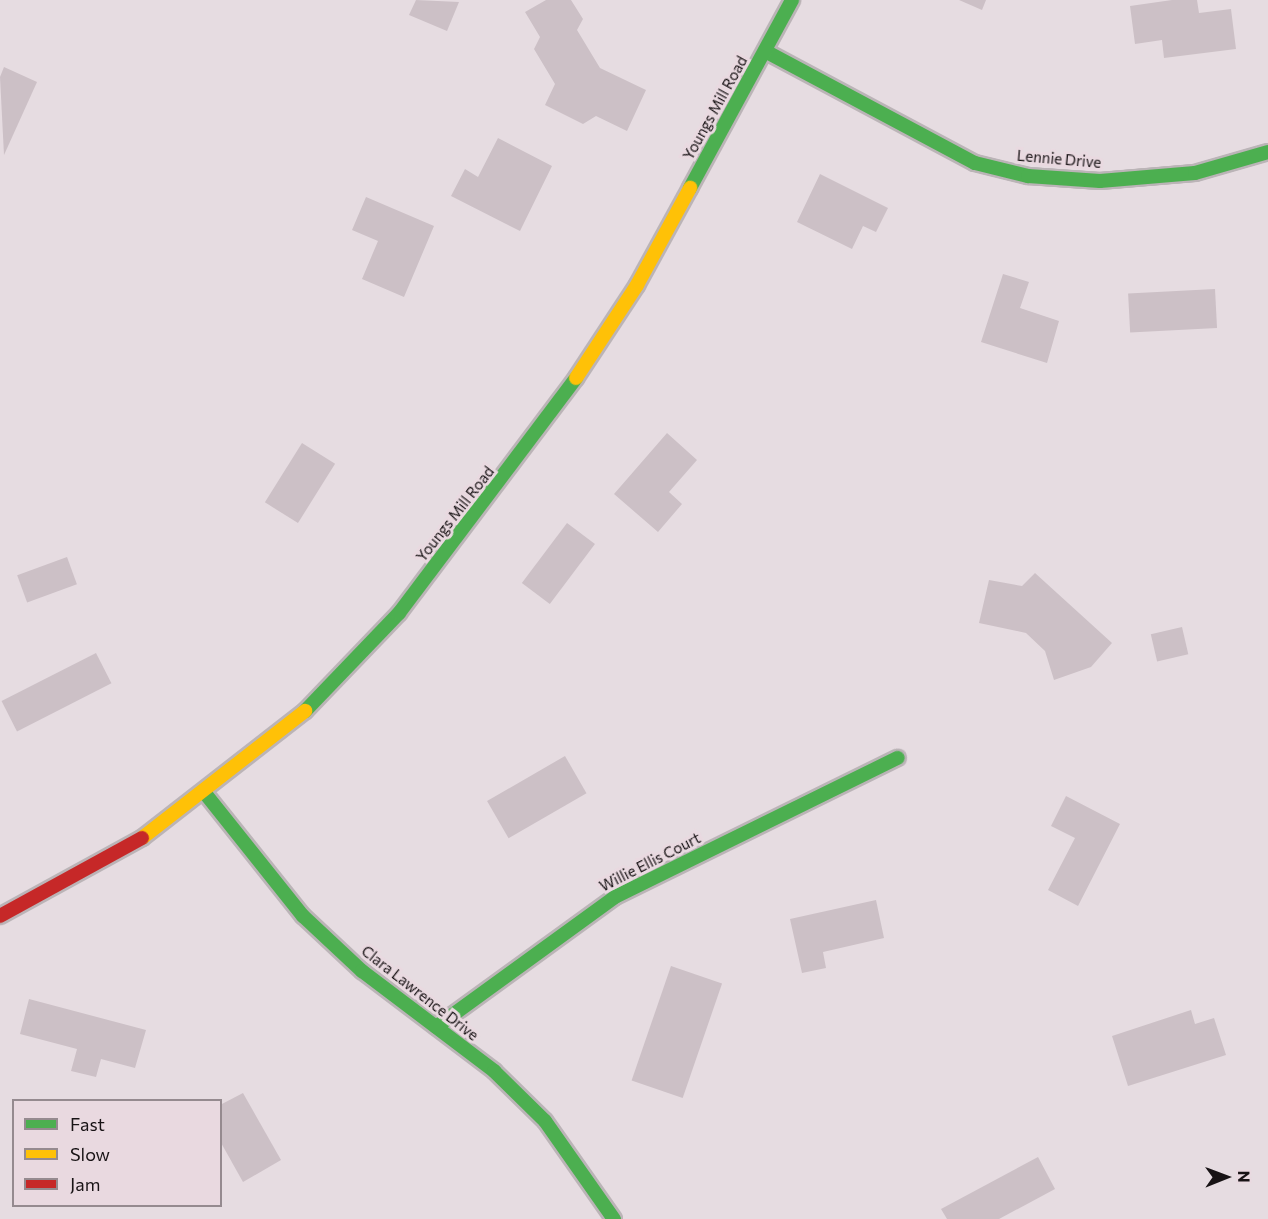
<!DOCTYPE html>
<style>
body{margin:0}
#map{position:relative;width:1268px;height:1219px;overflow:hidden;background:#e6dce1;font-family:Commissioner,sans-serif}
div>[style]{position:absolute}
[style*='--x']{left:calc(var(--x)*1px);top:calc(var(--y)*1px);width:calc(var(--w)*1px);rotate:calc(var(--a)*1deg)}
.building>*{inset:0;background:#ccc0c6;transform-origin:0 0}
.roads{filter:drop-shadow(2px 0 #bbb4b7) drop-shadow(-2px 0 #bbb4b7) drop-shadow(0 2px #bbb4b7) drop-shadow(0 -2px #bbb4b7)}
.fast>*{height:14px;margin:-7px;padding:0 7px;transform-origin:7px;border-radius:7px;background:#4caf50}
.slow>*{height:14px;margin:-7px;padding:0 7px;transform-origin:7px;border-radius:7px;background:#ffc107}
.jam>*{height:14px;margin:-7px;padding:0 7px;transform-origin:7px;border-radius:7px;background:#c62828}
span{translate:-50% -50%;white-space:nowrap;text-align:center;line-height:1.15;-webkit-text-stroke:6px #e9d9e0;paint-order:stroke}
.street-label{font-size:15px;color:#181315}
.legend{position:absolute;left:12px;top:1099px;width:210px;height:108px;box-sizing:border-box;background:#e9d9e0;border:2px solid #958a8f;margin:0;padding:8px 10px;list-style:none;font-size:18px;color:#181315}
.legend li{display:flex;align-items:center;gap:12px;height:30px}
.legend b{width:30px;border:2px solid #958a8f}
.north{position:absolute;left:1196px;top:1147px;width:60px;height:60px;-webkit-text-stroke:4px #e9d9e0;paint-order:stroke;rotate:89deg;font-size:16px;font-weight:700;line-height:24px;text-align:center;color:#181315}
.north::after{content:'';display:block;margin:auto;width:21px;height:27px;background:#181315;clip-path:polygon(50% 0,100% 100%,50% 72%,0 100%)}
</style>
<div id="map">
<div class="building">
<div style="clip-path:polygon(416px 0,459px 2px,447px 31px,409px 15px)"></div>
<div style="clip-path:polygon(546px 0,571px 0,583px 19px,577px 30px,600px 68px,646px 90px,627px 131px,596px 116px,583px 124px,545px 105px,555px 84px,534px 49px,540px 37px,525px 12px)"></div>
<div style="clip-path:polygon(959px 0,986px 0,982px 10px)"></div>
<div style="clip-path:polygon(1172px 0,1197px 0,1199px 13px,1231px 9px,1236px 49px,1164px 58px,1162px 40px,1135px 44px,1130px 6px)"></div>
<div style="clip-path:polygon(4px 67px,37px 82px,4px 155px,0 77px)"></div>
<div style="clip-path:polygon(498px 138px,552px 166px,520px 231px,451px 196px,465px 169px,478px 177px)"></div>
<div style="clip-path:polygon(820px 174px,888px 208px,876px 232px,863px 226px,852px 249px,797px 222px)"></div>
<div style="clip-path:polygon(366px 197px,434px 226px,404px 297px,362px 279px,378px 241px,352px 230px)"></div>
<div style="clip-path:polygon(1003px 274px,1029px 282px,1020px 308px,1059px 321px,1047px 363px,981px 342px)"></div>
<div style="left:1215px;top:289px;width:39px;height:87px;rotate:87deg"></div>
<div style="clip-path:polygon(667px 433px,697px 460px,669px 492px,682px 504px,658px 532px,614px 494px)"></div>
<div style="left:302px;top:443px;width:39px;height:70px;rotate:32deg"></div>
<div style="left:567px;top:523px;width:35px;height:75px;rotate:37deg"></div>
<div style="left:67px;top:557px;width:29px;height:53px;rotate:70deg"></div>
<div style="clip-path:polygon(1035px 573px,1112px 643px,1091px 667px,1054px 680px,1045px 651px,1026px 633px,979px 623px,989px 580px,1022px 586px)"></div>
<div style="left:1182px;top:627px;width:28px;height:32px;rotate:77deg"></div>
<div style="left:96px;top:653px;width:34px;height:106px;rotate:63deg"></div>
<div style="left:565px;top:756px;width:43px;height:90px;rotate:60deg"></div>
<div style="clip-path:polygon(1066px 796px,1120px 824px,1078px 906px,1048px 890px,1075px 838px,1051px 826px)"></div>
<div style="clip-path:polygon(876px 900px,884px 938px,823px 952px,826px 968px,802px 973px,790px 919px)"></div>
<div style="left:671px;top:966px;width:54px;height:121px;rotate:19deg"></div>
<div style="clip-path:polygon(29px 999px,146px 1030px,135px 1068px,101px 1059px,96px 1077px,71px 1071px,77px 1049px,20px 1034px)"></div>
<div style="clip-path:polygon(1191px 1010px,1195px 1024px,1214px 1018px,1226px 1055px,1128px 1086px,1112px 1036px)"></div>
<div style="clip-path:polygon(243px 1093px,281px 1160px,243px 1182px,220px 1141px,220px 1105px)"></div>
<div style="clip-path:polygon(1038px 1157px,1055px 1189px,999px 1219px,947px 1219px,941px 1209px)"></div>
</div>
<div class="roads">
<div class="fast">
<div style="--x:765;--y:51;--w:238;--a:28.1"></div>
<div style="--x:975;--y:163;--w:55;--a:13.8"></div>
<div style="--x:1028;--y:176;--w:72;--a:4"></div>
<div style="--x:1100;--y:181;--w:95;--a:-4.8"></div>
<div style="--x:1195;--y:173;--w:76;--a:-16"></div>
<div style="--x:690;--y:188;--w:214;--a:-61.5"></div>
<div style="--x:305;--y:711;--w:136;--a:-46.2"></div>
<div style="--x:399;--y:613;--w:294;--a:-53"></div>
<div style="--x:204;--y:792;--w:159;--a:51.4"></div>
<div style="--x:303;--y:916;--w:81;--a:43"></div>
<div style="--x:362;--y:971;--w:166;--a:37.1"></div>
<div style="--x:494;--y:1071;--w:71;--a:44.4"></div>
<div style="--x:545;--y:1121;--w:120;--a:54.9"></div>
<div style="--x:436;--y:1027;--w:221;--a:-36"></div>
<div style="--x:615;--y:897;--w:315;--a:-26.2"></div>
</div>
<div class="slow">
<div style="--x:576;--y:378;--w:111;--a:-56.7"></div>
<div style="--x:637;--y:285;--w:111;--a:-61.3"></div>
<div style="--x:142;--y:838;--w:207;--a:-37.9"></div>
</div>
<div class="jam">
<div style="--x:0;--y:916;--w:162;--a:-28.8"></div>
</div>
</div>
<div class="street-label">
<span style="left:715px;top:108px;rotate:-61deg">Youngs Mill Road</span>
<span style="left:1059px;top:159px;rotate:5deg">Lennie Drive</span>
<span style="left:455px;top:514px;rotate:-52deg">Youngs Mill Road</span>
<span style="left:650px;top:862px;rotate:-27deg">Willie Ellis Court</span>
<span style="left:420px;top:993px;rotate:38deg">Clara Lawrence Drive</span>
</div>
<ul class="legend">
<li><b style="height:8px;background:#4caf50"></b>Fast</li>
<li><b style="height:8px;background:#ffc107"></b>Slow</li>
<li><b style="height:8px;background:#c62828"></b>Jam</li>
</ul>
<div class="north">N</div>
</div>
